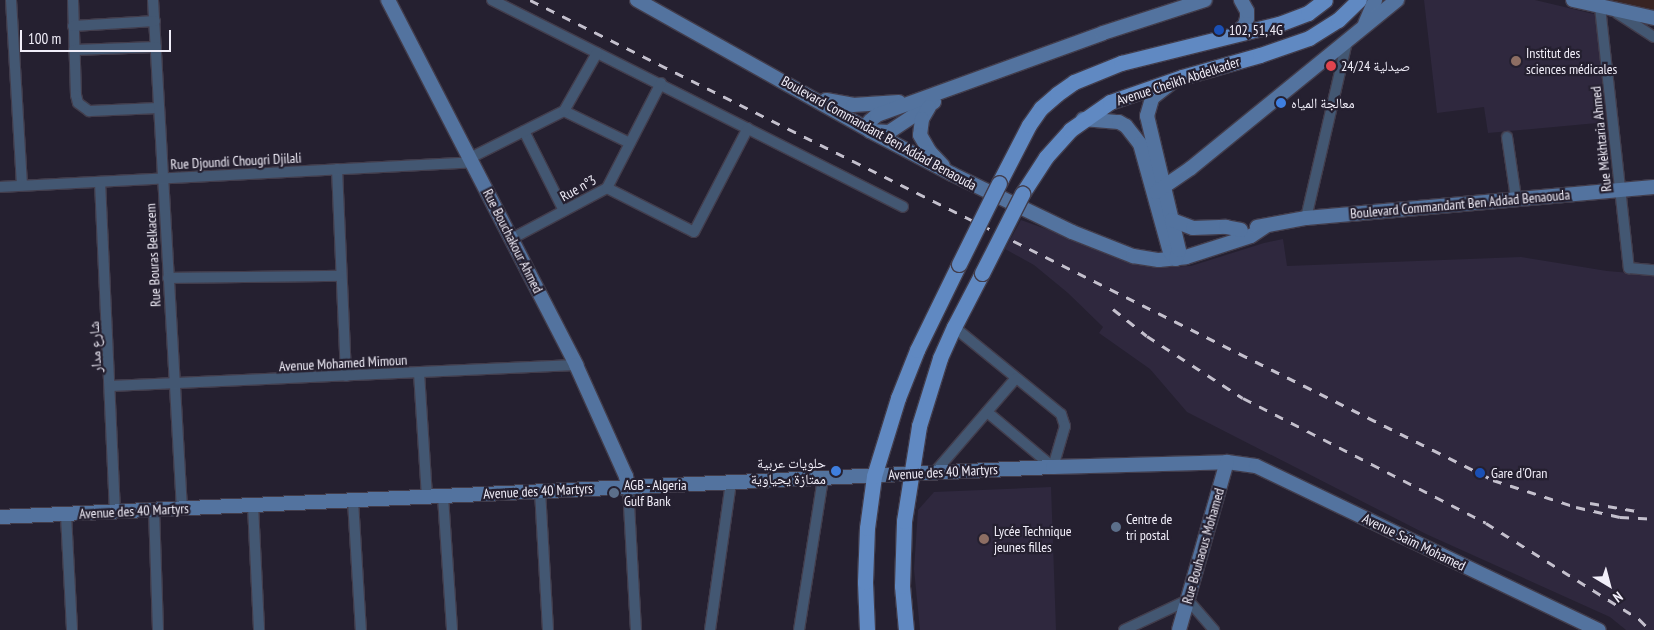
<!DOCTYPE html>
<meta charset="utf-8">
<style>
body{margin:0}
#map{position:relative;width:1654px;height:630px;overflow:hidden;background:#252030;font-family:"PT Sans Narrow","Noto Naskh Arabic",sans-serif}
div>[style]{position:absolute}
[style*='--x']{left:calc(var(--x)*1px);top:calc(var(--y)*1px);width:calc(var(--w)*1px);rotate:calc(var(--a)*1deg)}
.built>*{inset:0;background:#2f283e}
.medical>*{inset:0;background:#382423}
.roads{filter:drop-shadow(1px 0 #423d4c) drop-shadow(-1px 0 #423d4c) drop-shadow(0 1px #423d4c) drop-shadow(0 -1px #423d4c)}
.street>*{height:10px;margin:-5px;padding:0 5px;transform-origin:5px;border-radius:5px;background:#435772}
.secondary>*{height:14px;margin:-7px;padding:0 7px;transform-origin:7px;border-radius:7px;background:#53739f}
.primary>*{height:15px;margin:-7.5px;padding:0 7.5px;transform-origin:7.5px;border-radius:7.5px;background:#6089c2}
.rail>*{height:3px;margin-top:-1.5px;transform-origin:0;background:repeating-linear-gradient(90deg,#c4c0cd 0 9px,transparent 0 18px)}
.bridges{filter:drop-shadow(1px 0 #423d4c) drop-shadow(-1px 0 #423d4c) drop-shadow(0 1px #423d4c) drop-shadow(0 -1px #423d4c)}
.primary-bridge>*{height:15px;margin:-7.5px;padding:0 7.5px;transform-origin:7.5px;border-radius:7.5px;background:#6089c2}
.dots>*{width:14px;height:14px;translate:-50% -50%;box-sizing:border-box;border:2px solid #252030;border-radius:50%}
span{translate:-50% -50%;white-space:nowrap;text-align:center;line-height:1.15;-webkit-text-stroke:4.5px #252030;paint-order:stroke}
.poi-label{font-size:14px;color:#f1eef9}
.left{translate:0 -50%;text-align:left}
.right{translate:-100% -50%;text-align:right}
.street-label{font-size:14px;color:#f1eef9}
.north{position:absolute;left:1584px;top:560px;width:50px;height:50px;-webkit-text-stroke:4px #252030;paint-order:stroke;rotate:143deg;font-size:14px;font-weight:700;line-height:20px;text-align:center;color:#f1eef9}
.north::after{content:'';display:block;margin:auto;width:18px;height:22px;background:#f1eef9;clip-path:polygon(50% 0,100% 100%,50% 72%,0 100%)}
.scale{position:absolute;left:20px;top:30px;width:151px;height:22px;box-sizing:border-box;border:2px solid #f1eef9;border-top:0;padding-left:6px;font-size:15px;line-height:18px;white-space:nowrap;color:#f1eef9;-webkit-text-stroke:4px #252030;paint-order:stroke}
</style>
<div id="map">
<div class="built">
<div style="clip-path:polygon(1424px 0,1535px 0,1598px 15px,1608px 122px,1488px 133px,1484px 107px,1437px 113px)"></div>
<div style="clip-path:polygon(1021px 220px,1152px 267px,1191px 266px,1264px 243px,1283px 239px,1287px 266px,1521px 257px,1607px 271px,1654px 275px,1654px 630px,1626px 630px,1610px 617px,1426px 534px,1187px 412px,1150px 369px,1099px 333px,1103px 327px,1068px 293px,1034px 265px,1005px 249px)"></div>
<div style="clip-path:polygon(1051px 487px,1056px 630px,920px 630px,914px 569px,918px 510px,934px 492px)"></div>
</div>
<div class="medical">
<div style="clip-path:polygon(1604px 0,1654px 0,1654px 10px)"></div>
</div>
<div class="roads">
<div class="street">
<div style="--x:11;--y:0;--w:185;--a:86.6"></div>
<div style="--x:73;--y:0;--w:95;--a:88.2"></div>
<div style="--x:76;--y:95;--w:8;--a:76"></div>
<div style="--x:78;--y:103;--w:14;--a:36"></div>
<div style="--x:89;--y:111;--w:70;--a:-2.5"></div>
<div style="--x:153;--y:0;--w:510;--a:86.74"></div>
<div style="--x:492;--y:0;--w:460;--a:26.7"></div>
<div style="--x:1600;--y:7;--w:263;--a:83.7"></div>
<div style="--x:1629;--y:268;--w:25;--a:5"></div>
<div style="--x:1617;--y:13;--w:44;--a:33"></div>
<div style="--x:73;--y:26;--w:82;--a:-3.5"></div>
<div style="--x:74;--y:50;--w:82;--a:-2.1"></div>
<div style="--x:564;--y:111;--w:73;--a:25.9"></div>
<div style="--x:524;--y:131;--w:89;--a:63.4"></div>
<div style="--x:1507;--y:137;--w:62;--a:81.6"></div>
<div style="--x:470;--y:158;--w:105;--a:-26.6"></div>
<div style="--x:564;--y:111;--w:67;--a:-60.4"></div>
<div style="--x:337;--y:169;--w:207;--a:87.5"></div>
<div style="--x:100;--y:182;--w:330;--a:87.4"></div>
<div style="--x:0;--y:187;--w:474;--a:-3"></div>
<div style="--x:607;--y:188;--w:97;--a:26.8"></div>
<div style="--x:694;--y:232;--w:117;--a:-62.6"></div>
<div style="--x:1306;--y:218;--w:181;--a:-76.9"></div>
<div style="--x:511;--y:239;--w:109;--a:-28"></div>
<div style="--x:607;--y:188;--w:118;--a:-62.8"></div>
<div style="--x:168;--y:278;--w:172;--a:-0.7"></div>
<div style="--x:954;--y:327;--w:138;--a:39.1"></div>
<div style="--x:1061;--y:414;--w:13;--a:72"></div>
<div style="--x:1065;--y:426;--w:43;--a:106.3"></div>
<div style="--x:1053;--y:467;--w:86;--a:-140.2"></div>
<div style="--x:419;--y:373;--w:125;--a:86.3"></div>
<div style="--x:110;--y:386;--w:466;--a:-2.6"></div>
<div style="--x:934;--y:473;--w:125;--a:-49.2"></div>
<div style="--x:628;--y:487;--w:143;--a:86.8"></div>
<div style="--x:540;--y:491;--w:139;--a:86.7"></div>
<div style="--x:443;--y:497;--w:133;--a:86.1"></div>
<div style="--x:353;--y:501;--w:129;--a:86.5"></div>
<div style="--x:253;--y:506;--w:124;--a:87.2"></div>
<div style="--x:154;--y:509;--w:121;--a:88.1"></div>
<div style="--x:66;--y:515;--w:115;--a:87"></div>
<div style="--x:710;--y:630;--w:148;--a:-81.9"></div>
<div style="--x:799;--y:630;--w:154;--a:-81"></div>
<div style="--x:1124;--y:630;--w:71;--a:-25.1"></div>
<div style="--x:1188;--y:600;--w:40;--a:49"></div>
</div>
<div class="secondary">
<div style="--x:388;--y:0;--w:411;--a:62.7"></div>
<div style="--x:576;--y:365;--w:122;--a:65.8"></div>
<div style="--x:626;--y:476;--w:11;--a:80"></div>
<div style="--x:637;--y:0;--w:267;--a:29.3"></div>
<div style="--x:870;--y:131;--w:93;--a:27.7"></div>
<div style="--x:952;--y:174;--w:133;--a:25.8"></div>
<div style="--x:1072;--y:232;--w:66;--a:21.5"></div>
<div style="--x:1133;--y:256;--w:26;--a:9"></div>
<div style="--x:1159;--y:260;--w:27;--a:-6"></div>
<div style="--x:1186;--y:257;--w:68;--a:-17.9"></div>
<div style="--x:1251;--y:236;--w:18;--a:-34"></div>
<div style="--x:1573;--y:0;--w:83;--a:12.5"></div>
<div style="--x:1365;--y:24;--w:26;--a:-67"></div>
<div style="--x:1232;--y:36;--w:17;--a:-40"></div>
<div style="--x:1245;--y:25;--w:7;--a:-74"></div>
<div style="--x:1247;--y:18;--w:7;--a:-90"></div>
<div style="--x:1247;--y:11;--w:13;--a:-119"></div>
<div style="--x:826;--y:100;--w:27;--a:10"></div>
<div style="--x:853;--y:105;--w:46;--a:-3.7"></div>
<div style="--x:934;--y:102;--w:54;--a:146.3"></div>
<div style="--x:889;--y:132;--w:19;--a:-177"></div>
<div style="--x:870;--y:131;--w:3;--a:-108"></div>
<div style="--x:869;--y:128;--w:7;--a:-82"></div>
<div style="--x:870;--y:121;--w:9;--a:-41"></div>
<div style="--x:877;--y:115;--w:240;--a:-19.9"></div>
<div style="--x:1103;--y:33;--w:107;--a:-17.9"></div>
<div style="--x:929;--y:107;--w:14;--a:120"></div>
<div style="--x:922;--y:119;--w:16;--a:97"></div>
<div style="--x:920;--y:135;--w:20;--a:60"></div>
<div style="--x:930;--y:152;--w:19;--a:47"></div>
<div style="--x:1083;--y:119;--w:36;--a:5"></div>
<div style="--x:1119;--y:122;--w:8;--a:30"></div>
<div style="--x:1126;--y:126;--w:23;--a:52"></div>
<div style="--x:1140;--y:144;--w:112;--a:74.5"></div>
<div style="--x:1170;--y:252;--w:9;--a:49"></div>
<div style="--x:1176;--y:259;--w:9;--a:-72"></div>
<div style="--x:1179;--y:250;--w:138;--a:-103.4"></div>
<div style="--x:1147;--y:116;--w:19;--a:-74"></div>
<div style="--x:1152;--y:98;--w:24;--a:-38"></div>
<div style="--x:1156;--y:192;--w:42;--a:-34.4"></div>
<div style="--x:1191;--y:168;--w:266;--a:-39.2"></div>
<div style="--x:1172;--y:220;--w:22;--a:21"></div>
<div style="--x:1193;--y:228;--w:33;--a:-2"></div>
<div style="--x:1226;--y:227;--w:15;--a:11"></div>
<div style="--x:1257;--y:227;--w:50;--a:-10.4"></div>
<div style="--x:1306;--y:218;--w:349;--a:-5.1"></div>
<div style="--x:0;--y:517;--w:1054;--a:-2.72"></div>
<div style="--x:1053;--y:467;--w:174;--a:-1.6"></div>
<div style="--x:1227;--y:462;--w:29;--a:8"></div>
<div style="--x:1256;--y:466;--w:380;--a:25.6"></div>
<div style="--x:1179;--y:630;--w:175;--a:-74.1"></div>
</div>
<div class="primary">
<div style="--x:999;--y:183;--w:65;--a:-62.7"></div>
<div style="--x:1029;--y:125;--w:21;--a:-55"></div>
<div style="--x:1041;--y:108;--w:21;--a:-41"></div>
<div style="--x:1057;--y:94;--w:21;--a:-35"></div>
<div style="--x:1074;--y:82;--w:51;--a:-22"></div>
<div style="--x:1121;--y:63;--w:163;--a:-13.9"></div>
<div style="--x:1279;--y:24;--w:31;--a:-21"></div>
<div style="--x:1308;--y:13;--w:21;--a:-37"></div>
<div style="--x:1022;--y:194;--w:44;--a:-57"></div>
<div style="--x:1046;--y:157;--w:36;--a:-48"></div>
<div style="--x:1070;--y:130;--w:49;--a:-35"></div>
<div style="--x:1110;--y:102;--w:76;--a:-19.1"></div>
<div style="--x:1182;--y:77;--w:81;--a:-15.8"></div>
<div style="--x:1260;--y:55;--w:52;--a:-19.1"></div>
<div style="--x:1309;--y:38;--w:34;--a:-32"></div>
<div style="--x:1338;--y:20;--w:29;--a:-44"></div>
<div style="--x:867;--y:630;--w:48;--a:-92.4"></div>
<div style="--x:865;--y:582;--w:54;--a:-87.9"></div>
<div style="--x:867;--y:528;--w:52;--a:-82.3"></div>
<div style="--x:874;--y:476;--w:82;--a:-72.9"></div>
<div style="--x:898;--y:398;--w:52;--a:-68.4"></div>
<div style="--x:917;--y:350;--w:96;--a:-64"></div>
<div style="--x:906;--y:630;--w:44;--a:-95.2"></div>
<div style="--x:902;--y:586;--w:65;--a:-88.2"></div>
<div style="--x:904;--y:521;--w:96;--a:-81"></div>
<div style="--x:919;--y:426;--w:71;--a:-72.8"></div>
<div style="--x:940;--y:358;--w:34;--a:-66"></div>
<div style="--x:954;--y:327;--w:61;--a:-62.6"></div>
</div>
</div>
<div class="rail">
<div style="--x:530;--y:0;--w:1076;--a:26.49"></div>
<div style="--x:1493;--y:480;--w:87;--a:18"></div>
<div style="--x:1576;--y:507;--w:45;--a:12.8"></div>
<div style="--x:1620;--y:517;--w:34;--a:3"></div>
<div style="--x:1113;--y:309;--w:43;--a:38.5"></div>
<div style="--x:1147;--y:336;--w:114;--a:32.9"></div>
<div style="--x:1243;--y:398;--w:273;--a:27.2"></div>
<div style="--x:1486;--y:523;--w:181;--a:32.1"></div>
<div style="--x:1639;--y:619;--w:16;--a:45"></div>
<div style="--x:1590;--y:503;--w:53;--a:9.8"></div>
</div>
<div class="bridges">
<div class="primary-bridge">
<div style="--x:959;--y:264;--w:90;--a:-63.7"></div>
<div style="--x:982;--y:273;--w:89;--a:-63.1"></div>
</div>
</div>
<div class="dots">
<div style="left:1219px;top:30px;background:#1a4fb4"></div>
<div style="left:1516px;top:61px;background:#8d6e63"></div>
<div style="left:1331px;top:66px;background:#e0444e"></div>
<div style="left:1281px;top:103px;background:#3f7fe0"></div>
<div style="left:836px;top:471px;background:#3f7fe0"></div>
<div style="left:1480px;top:473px;background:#1a4fb4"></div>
<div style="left:614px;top:493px;background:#5c6f8a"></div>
<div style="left:1116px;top:527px;background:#5c6f8a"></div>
<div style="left:984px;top:539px;background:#8d6e63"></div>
</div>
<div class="poi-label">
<span class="left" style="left:1229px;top:30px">102, 51, 4G</span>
<span class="left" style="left:1526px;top:61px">Institut des<br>sciences médicales</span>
<span class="left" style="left:1341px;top:66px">صيدلية 24/24</span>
<span class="left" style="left:1291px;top:103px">معالجة المياه</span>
<span class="right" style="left:826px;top:471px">حلويات عربية<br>ممتازة يحياوية</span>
<span class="left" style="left:1491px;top:473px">Gare d'Oran</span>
<span class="left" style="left:624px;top:493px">AGB - Algeria<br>Gulf Bank</span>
<span class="left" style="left:1126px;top:527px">Centre de<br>tri postal</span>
<span class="left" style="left:994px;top:539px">Lycée Technique<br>jeunes filles</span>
</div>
<div class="street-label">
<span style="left:1178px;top:81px;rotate:-18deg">Avenue Cheikh Abdelkader</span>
<span style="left:879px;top:133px;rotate:29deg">Boulevard Commandant Ben Addad Benaouda</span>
<span style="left:1601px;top:139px;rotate:-96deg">Rue Mèkhtaria Ahmed</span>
<span style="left:236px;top:161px;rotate:-3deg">Rue Djoundi Chougri Djilali</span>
<span style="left:578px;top:188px;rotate:-29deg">Rue n°3</span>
<span style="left:1460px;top:204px;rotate:-5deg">Boulevard Commandant Ben Addad Benaouda</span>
<span style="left:513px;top:241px;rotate:63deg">Rue Bouchakour Ahmed</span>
<span style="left:153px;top:255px;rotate:-93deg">Rue Bouras Belkacem</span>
<span style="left:95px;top:347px;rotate:-93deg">شارع مدار</span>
<span style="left:343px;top:363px;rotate:-3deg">Avenue Mohamed Mimoun</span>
<span style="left:943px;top:472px;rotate:-3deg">Avenue des 40 Martyrs</span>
<span style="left:538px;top:491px;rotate:-3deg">Avenue des 40 Martyrs</span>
<span style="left:134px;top:511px;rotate:-3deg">Avenue des 40 Martyrs</span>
<span style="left:1414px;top:542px;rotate:26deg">Avenue Saïm Mohamed</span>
<span style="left:1203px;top:546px;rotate:-74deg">Rue Bouhaous Mohamed</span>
</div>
<div class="north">N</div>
<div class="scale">100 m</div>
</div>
